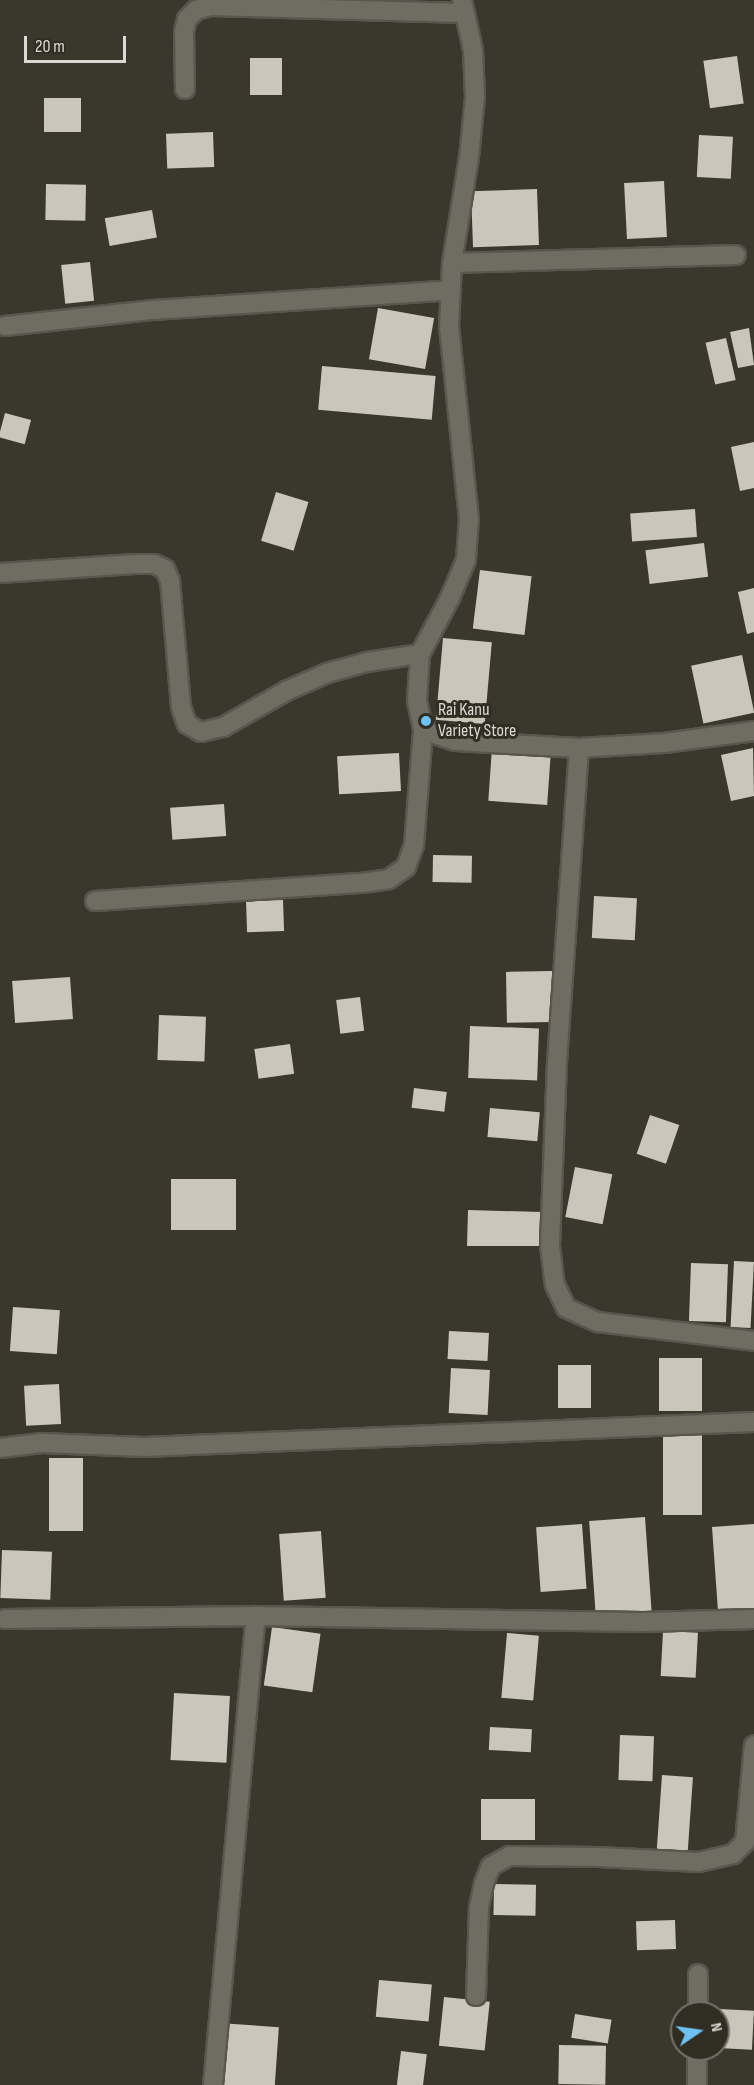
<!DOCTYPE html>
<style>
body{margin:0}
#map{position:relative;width:754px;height:2085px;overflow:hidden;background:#3a372d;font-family:"Sofia Sans Condensed",sans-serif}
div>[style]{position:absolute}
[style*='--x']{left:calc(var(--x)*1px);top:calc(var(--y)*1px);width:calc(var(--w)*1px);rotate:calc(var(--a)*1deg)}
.building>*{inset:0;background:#cac6ba;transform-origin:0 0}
.roads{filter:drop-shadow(2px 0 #59564e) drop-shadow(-2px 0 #59564e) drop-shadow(0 2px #59564e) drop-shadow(0 -2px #59564e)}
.street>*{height:18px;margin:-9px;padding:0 9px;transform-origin:9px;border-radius:9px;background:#6f6c61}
.secondary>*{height:18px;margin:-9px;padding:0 9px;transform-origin:9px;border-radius:9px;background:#6f6c61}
.dots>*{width:16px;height:16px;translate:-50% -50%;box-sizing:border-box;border:3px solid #302d23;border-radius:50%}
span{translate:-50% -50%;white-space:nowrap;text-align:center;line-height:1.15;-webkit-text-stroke:6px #302d23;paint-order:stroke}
.poi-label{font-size:18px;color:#dbd9d3}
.left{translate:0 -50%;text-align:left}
.north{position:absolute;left:670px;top:2001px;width:60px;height:60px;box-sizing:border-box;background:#302d23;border:2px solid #747269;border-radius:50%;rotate:77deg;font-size:16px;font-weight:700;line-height:24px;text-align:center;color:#dbd9d3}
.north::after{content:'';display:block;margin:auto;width:21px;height:27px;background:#6ec2f3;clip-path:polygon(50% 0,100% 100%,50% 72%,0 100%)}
.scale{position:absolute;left:24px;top:36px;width:102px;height:27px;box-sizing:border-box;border:3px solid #dbd9d3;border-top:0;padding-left:8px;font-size:18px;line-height:21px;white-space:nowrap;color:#dbd9d3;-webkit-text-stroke:4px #302d23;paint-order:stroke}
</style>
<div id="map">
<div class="building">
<div style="left:737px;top:56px;width:48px;height:34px;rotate:82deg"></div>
<div style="left:250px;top:58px;width:32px;height:37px"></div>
<div style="left:44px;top:98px;width:37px;height:34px"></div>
<div style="left:213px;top:132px;width:35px;height:47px;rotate:88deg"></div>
<div style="left:699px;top:135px;width:34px;height:42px;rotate:3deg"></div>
<div style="left:664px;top:181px;width:56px;height:40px;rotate:87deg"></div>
<div style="left:46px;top:184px;width:40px;height:36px;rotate:1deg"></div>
<div style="left:537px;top:189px;width:56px;height:66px;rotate:88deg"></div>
<div style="left:152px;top:210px;width:28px;height:48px;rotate:80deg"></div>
<div style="left:90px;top:262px;width:39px;height:29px;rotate:84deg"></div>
<div style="left:378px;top:308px;width:57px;height:52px;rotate:10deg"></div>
<div style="clip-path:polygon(749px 328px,754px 365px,738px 368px,730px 332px)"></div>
<div style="left:726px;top:338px;width:43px;height:21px;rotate:77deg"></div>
<div style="left:322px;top:366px;width:114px;height:44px;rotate:5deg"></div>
<div style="left:5px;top:413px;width:27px;height:25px;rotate:15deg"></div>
<div style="clip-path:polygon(754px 442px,754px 488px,740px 491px,731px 447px)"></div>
<div style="left:276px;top:492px;width:34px;height:51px;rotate:17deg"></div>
<div style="left:695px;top:509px;width:28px;height:65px;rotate:86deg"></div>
<div style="left:704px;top:543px;width:34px;height:59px;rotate:83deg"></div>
<div style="left:480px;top:570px;width:52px;height:59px;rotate:7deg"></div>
<div style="clip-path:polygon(754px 588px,754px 632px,747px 634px,738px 592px)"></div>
<div style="left:443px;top:638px;width:49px;height:82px;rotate:5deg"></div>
<div style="left:742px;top:655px;width:59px;height:52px;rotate:78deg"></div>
<div style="left:492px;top:748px;width:59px;height:53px;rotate:4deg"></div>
<div style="clip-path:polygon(753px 748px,754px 796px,731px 801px,721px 755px)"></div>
<div style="left:399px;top:753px;width:38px;height:62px;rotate:87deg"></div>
<div style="left:224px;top:804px;width:32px;height:54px;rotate:86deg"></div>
<div style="left:433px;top:855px;width:39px;height:27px;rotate:1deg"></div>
<div style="left:594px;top:896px;width:43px;height:42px;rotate:3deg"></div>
<div style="left:283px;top:900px;width:31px;height:37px;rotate:88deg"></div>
<div style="left:552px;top:971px;width:51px;height:46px;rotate:89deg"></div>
<div style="left:70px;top:977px;width:42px;height:58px;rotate:86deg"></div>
<div style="left:360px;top:997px;width:34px;height:24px;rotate:83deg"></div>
<div style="left:159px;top:1015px;width:47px;height:45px;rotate:2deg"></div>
<div style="left:470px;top:1026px;width:69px;height:52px;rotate:2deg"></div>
<div style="left:290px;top:1044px;width:30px;height:36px;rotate:82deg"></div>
<div style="left:414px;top:1088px;width:33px;height:20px;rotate:7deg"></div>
<div style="left:490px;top:1108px;width:50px;height:29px;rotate:5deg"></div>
<div style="left:650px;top:1115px;width:31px;height:41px;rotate:19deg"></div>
<div style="left:575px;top:1167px;width:38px;height:51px;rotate:11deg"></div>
<div style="left:236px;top:1179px;width:51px;height:65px;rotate:90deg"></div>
<div style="clip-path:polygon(468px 1210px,542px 1212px,550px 1246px,467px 1246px)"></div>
<div style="left:734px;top:1261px;width:20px;height:66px;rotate:3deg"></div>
<div style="left:691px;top:1263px;width:37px;height:58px;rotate:2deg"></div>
<div style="left:13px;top:1307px;width:47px;height:44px;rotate:4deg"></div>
<div style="left:449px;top:1331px;width:40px;height:28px;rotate:3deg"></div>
<div style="left:659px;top:1358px;width:43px;height:53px"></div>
<div style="left:558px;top:1365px;width:33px;height:43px"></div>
<div style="left:451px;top:1368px;width:39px;height:45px;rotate:3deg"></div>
<div style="left:59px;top:1384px;width:40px;height:35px;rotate:87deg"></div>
<div style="left:663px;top:1435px;width:39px;height:80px"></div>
<div style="left:49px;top:1458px;width:34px;height:73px"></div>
<div style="left:645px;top:1517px;width:97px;height:56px;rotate:86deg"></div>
<div style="left:582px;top:1524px;width:65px;height:46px;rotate:86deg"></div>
<div style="clip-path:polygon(754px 1524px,754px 1609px,718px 1611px,712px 1527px)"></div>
<div style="left:321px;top:1531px;width:67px;height:42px;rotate:86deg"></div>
<div style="left:2px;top:1550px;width:50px;height:48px;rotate:2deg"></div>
<div style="left:272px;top:1627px;width:49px;height:59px;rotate:8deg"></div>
<div style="left:663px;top:1631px;width:35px;height:45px;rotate:3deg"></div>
<div style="left:507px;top:1633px;width:32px;height:65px;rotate:5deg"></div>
<div style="left:174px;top:1693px;width:56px;height:67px;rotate:3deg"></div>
<div style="left:490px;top:1727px;width:42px;height:23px;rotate:3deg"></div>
<div style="left:620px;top:1735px;width:34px;height:45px;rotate:2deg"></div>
<div style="left:662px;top:1775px;width:31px;height:74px;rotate:4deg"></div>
<div style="left:535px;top:1799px;width:41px;height:54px;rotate:90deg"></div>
<div style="left:494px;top:1884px;width:42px;height:31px;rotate:1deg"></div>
<div style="left:675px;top:1920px;width:29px;height:39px;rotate:88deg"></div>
<div style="left:379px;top:1980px;width:53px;height:37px;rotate:5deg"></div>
<div style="left:444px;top:1997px;width:46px;height:49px;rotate:6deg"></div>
<div style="left:720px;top:2009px;width:34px;height:39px;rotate:3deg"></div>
<div style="left:575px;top:2014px;width:37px;height:24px;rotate:9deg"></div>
<div style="left:219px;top:2023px;width:60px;height:62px;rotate:4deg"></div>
<div style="left:559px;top:2045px;width:47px;height:39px;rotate:1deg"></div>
<div style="left:401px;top:2051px;width:26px;height:34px;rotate:7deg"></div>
</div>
<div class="roads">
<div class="street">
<div style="--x:185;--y:89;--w:57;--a:-91"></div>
<div style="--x:184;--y:32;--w:13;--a:-77"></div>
<div style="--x:187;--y:19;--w:13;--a:-45"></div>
<div style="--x:196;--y:10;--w:16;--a:-15"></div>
<div style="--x:211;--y:6;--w:254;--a:1.6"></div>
<div style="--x:452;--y:263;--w:284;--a:-1.6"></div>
<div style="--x:5;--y:326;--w:149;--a:-6.2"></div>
<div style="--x:153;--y:310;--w:299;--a:-3.8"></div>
<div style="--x:0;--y:573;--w:135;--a:-3.8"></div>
<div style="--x:135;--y:564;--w:19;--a:0"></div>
<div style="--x:154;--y:564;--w:12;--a:24"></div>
<div style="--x:165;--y:569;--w:13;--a:67"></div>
<div style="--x:170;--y:581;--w:126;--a:85"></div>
<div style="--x:181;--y:707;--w:18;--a:71"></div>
<div style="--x:187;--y:724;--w:16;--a:30"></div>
<div style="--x:201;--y:732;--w:23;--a:-13"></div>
<div style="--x:223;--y:727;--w:73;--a:-29.7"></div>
<div style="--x:286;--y:691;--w:45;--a:-23.7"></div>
<div style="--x:327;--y:673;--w:41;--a:-15.4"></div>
<div style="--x:367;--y:662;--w:54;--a:-8.6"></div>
<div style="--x:579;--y:748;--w:315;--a:94"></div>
<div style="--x:557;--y:1062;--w:184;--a:92.2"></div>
<div style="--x:550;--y:1246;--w:39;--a:83"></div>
<div style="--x:555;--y:1285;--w:25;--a:64"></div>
<div style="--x:566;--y:1308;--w:35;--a:24"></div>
<div style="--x:598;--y:1322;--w:157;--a:6.9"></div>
<div style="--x:95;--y:901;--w:268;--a:-3.9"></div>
<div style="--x:362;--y:883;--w:27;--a:-8"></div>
<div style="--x:389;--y:879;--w:21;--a:-35"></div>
<div style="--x:406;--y:867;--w:23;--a:-70"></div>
<div style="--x:414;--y:845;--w:115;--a:-85.5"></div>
<div style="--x:0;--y:1448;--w:42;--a:-6.8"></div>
<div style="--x:42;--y:1443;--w:103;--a:2.2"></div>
<div style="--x:145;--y:1447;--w:46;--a:-2.5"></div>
<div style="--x:191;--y:1445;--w:563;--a:-2.34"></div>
<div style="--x:5;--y:1619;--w:251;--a:-0.7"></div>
<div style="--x:256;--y:1616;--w:387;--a:0.9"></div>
<div style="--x:643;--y:1622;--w:111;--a:-1.5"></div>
<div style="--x:476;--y:1996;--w:89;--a:-88.1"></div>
<div style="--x:479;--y:1907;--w:25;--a:-78"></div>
<div style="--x:484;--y:1883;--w:18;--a:-68"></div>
<div style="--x:491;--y:1866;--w:21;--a:-29"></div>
<div style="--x:509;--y:1856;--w:89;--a:0.6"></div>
<div style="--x:598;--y:1857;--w:101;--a:2.8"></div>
<div style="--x:699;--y:1862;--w:35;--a:-13"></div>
<div style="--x:733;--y:1854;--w:17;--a:-45"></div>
<div style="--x:745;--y:1842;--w:97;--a:-84.7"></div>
<div style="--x:698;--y:2013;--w:39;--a:-90"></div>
<div style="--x:213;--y:2085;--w:471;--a:-84.8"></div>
<div style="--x:697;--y:2085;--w:36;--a:-90"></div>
</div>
<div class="secondary">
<div style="--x:462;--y:0;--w:51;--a:77.6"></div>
<div style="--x:473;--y:50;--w:47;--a:87.6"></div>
<div style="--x:475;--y:97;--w:60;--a:95.7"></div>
<div style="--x:469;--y:157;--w:107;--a:99.1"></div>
<div style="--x:452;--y:263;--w:63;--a:92.7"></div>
<div style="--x:449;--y:326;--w:193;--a:84.1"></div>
<div style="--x:469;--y:518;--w:42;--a:94.1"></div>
<div style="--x:466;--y:560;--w:39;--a:113"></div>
<div style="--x:451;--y:596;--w:66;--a:118.1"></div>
<div style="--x:420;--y:654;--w:47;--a:93.7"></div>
<div style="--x:417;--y:701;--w:30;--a:78"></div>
<div style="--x:423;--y:730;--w:34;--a:19"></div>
<div style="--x:455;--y:741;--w:124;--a:3.2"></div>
<div style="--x:579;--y:748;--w:85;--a:-3.4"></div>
<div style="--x:664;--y:743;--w:91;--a:-7.6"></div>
</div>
</div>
<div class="dots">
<div style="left:426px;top:721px;background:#6ec2f3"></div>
</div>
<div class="poi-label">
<span class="left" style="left:438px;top:721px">Rai Kanu<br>Variety Store</span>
</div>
<div class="north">N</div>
<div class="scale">20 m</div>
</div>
